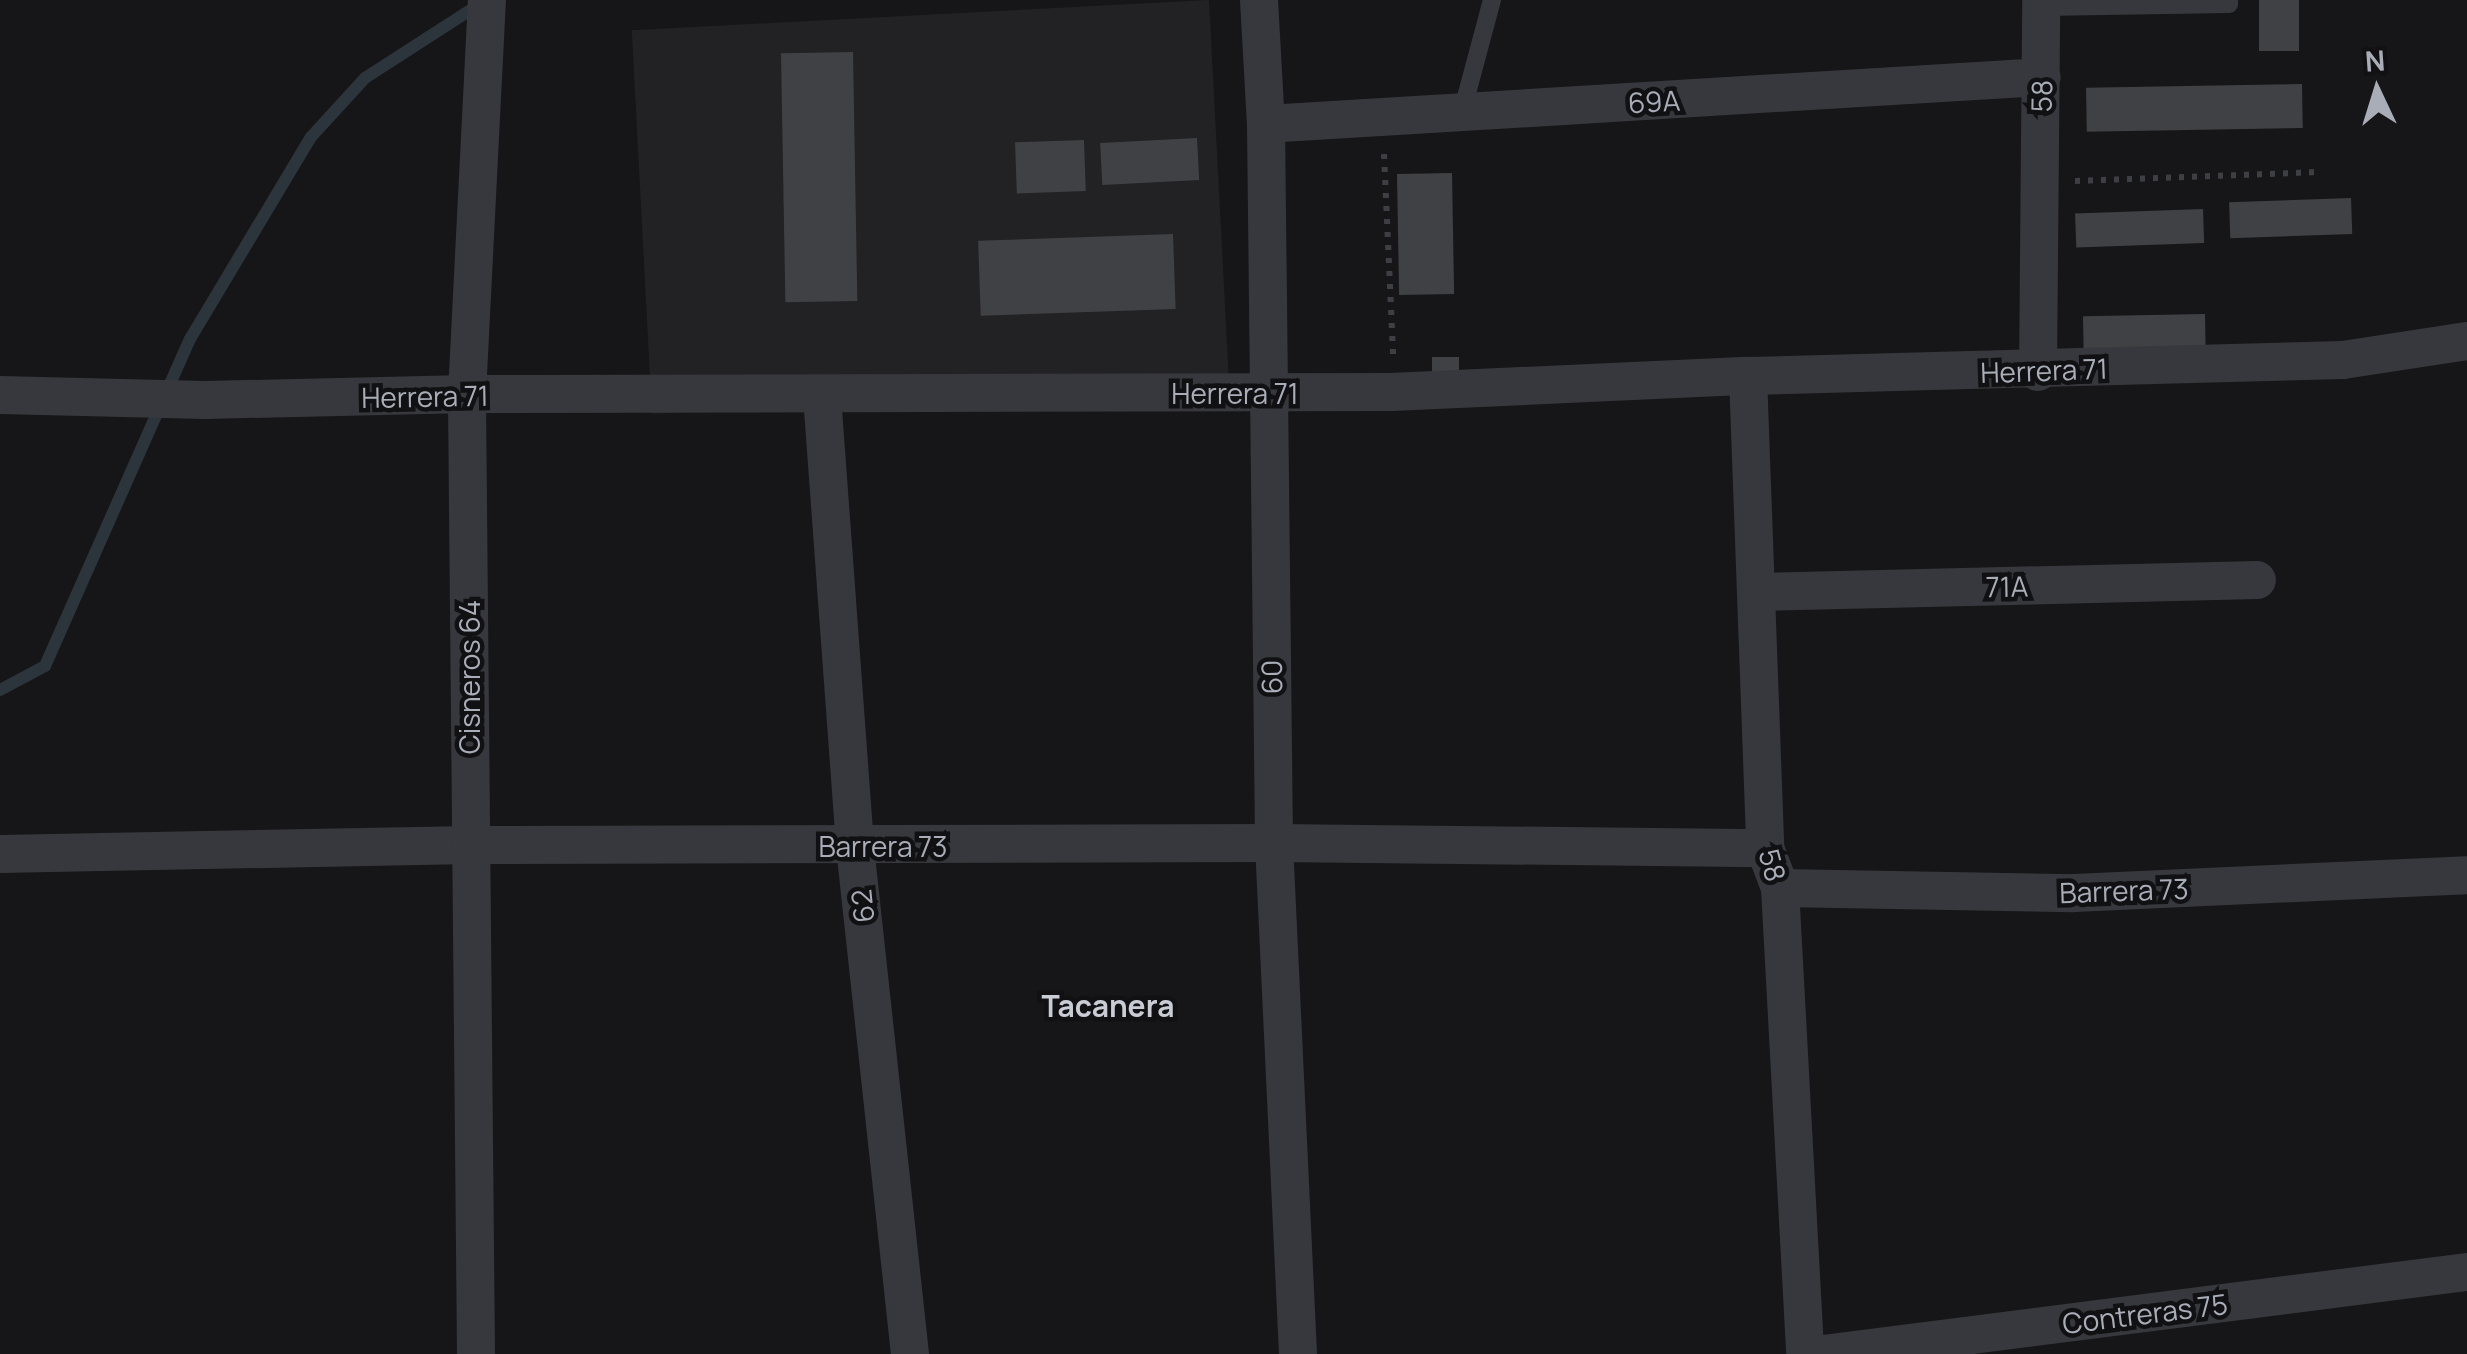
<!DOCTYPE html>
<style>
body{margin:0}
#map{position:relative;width:2467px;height:1354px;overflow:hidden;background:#161618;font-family:Manrope,sans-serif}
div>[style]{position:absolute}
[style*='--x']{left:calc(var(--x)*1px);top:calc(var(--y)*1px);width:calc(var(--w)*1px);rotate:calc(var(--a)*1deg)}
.built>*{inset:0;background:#222225;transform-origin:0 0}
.stream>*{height:12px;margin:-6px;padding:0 6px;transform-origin:6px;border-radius:6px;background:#2c353c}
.building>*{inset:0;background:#404145;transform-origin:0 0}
.path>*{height:6px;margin-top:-3px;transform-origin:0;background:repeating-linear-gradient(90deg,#3d3f44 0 5px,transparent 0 13px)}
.lane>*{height:18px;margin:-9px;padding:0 9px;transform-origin:9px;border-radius:9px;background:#37383d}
.street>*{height:38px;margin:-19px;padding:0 19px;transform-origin:19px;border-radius:19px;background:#37383d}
span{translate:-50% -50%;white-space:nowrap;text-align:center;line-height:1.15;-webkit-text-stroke:9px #111113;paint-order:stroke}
.street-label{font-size:28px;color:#a8adb8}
.neighbourhood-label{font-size:30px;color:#c9ccd4;font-weight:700}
.north{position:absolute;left:2327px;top:40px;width:100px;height:100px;-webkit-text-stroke:8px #111113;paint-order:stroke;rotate:356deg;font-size:28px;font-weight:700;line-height:40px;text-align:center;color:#a8adb8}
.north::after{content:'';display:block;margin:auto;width:35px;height:45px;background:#a8adb8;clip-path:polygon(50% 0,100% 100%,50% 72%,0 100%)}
</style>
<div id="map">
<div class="built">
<div style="left:1209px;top:0;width:384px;height:578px;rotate:87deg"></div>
</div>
<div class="stream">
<div style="--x:0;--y:690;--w:51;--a:-28.1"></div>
<div style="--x:45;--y:666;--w:358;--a:-66.1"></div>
<div style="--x:190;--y:339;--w:235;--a:-59.1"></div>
<div style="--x:311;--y:137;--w:80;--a:-47.5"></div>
<div style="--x:365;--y:78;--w:137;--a:-32.8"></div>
</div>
<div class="building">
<div style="left:2259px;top:0;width:40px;height:51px"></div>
<div style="left:853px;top:52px;width:249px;height:72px;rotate:89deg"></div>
<div style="left:2302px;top:84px;width:44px;height:216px;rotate:89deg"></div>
<div style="left:1197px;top:138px;width:42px;height:97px;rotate:87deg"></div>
<div style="left:1084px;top:140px;width:51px;height:69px;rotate:88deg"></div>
<div style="left:1452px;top:173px;width:121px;height:55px;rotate:89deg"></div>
<div style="left:2351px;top:198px;width:36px;height:122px;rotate:88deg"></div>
<div style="left:2203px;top:209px;width:34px;height:128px;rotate:88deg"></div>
<div style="left:1173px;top:234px;width:75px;height:195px;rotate:88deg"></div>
<div style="left:2205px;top:314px;width:40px;height:122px;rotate:89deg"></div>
<div style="left:1432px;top:357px;width:27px;height:28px"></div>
</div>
<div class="path">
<div style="--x:1384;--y:154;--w:201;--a:87.4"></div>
<div style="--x:2075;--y:181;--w:243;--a:-2.1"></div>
</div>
<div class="lane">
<div style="--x:2042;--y:7;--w:187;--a:-0.9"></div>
<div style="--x:2229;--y:4;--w:4;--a:-90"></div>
<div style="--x:1462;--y:112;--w:116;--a:-75"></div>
</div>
<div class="street">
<div style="--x:1259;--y:0;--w:124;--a:86.8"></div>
<div style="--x:1266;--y:124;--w:719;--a:89.36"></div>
<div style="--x:1274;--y:843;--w:512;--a:87.31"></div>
<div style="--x:1266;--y:124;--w:777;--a:-3.47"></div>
<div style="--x:2038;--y:372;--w:372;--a:-89.5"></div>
<div style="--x:1748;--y:376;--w:472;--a:87.9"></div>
<div style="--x:1765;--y:848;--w:43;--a:69.4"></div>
<div style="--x:1780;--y:888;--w:467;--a:86.9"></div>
<div style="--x:0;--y:395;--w:205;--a:1.4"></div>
<div style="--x:205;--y:400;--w:262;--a:-1.3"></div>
<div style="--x:467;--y:394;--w:924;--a:-0.12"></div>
<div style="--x:1391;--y:392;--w:357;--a:-2.6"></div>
<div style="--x:1748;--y:376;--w:595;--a:-1.54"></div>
<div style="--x:2343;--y:360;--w:125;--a:-8.7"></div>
<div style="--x:822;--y:396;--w:452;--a:85.8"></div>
<div style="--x:855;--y:847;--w:510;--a:83.81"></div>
<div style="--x:1757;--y:592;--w:500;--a:-1.37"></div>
<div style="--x:0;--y:854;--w:470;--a:-1.1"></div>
<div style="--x:470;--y:845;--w:804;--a:-0.14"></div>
<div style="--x:1274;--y:843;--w:491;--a:0.6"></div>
<div style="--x:1780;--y:888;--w:294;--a:1"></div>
<div style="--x:2074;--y:893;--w:393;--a:-2.6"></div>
<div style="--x:476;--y:1354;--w:960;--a:-90.54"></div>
<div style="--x:467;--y:394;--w:395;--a:-87.1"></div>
<div style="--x:1823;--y:1354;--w:649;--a:-7.26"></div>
</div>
<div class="street-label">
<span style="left:2041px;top:96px;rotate:-89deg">58</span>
<span style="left:1654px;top:101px;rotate:-3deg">69A</span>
<span style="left:2044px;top:370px;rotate:-2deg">Herrera 71</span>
<span style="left:1235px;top:393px">Herrera 71</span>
<span style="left:425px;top:396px;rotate:-1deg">Herrera 71</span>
<span style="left:2007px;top:586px;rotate:-1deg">71A</span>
<span style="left:469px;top:677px;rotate:-90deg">Cisneros 64</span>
<span style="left:1271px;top:677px;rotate:-91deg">60</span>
<span style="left:883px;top:846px">Barrera 73</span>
<span style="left:1773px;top:865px;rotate:75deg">58</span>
<span style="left:2124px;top:890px;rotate:-2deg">Barrera 73</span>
<span style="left:862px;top:906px;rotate:-96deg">62</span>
<span style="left:2145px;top:1313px;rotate:-7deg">Contreras 75</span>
</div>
<div class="neighbourhood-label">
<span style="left:1108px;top:1006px">Tacanera</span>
</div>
<div class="north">N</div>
</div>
